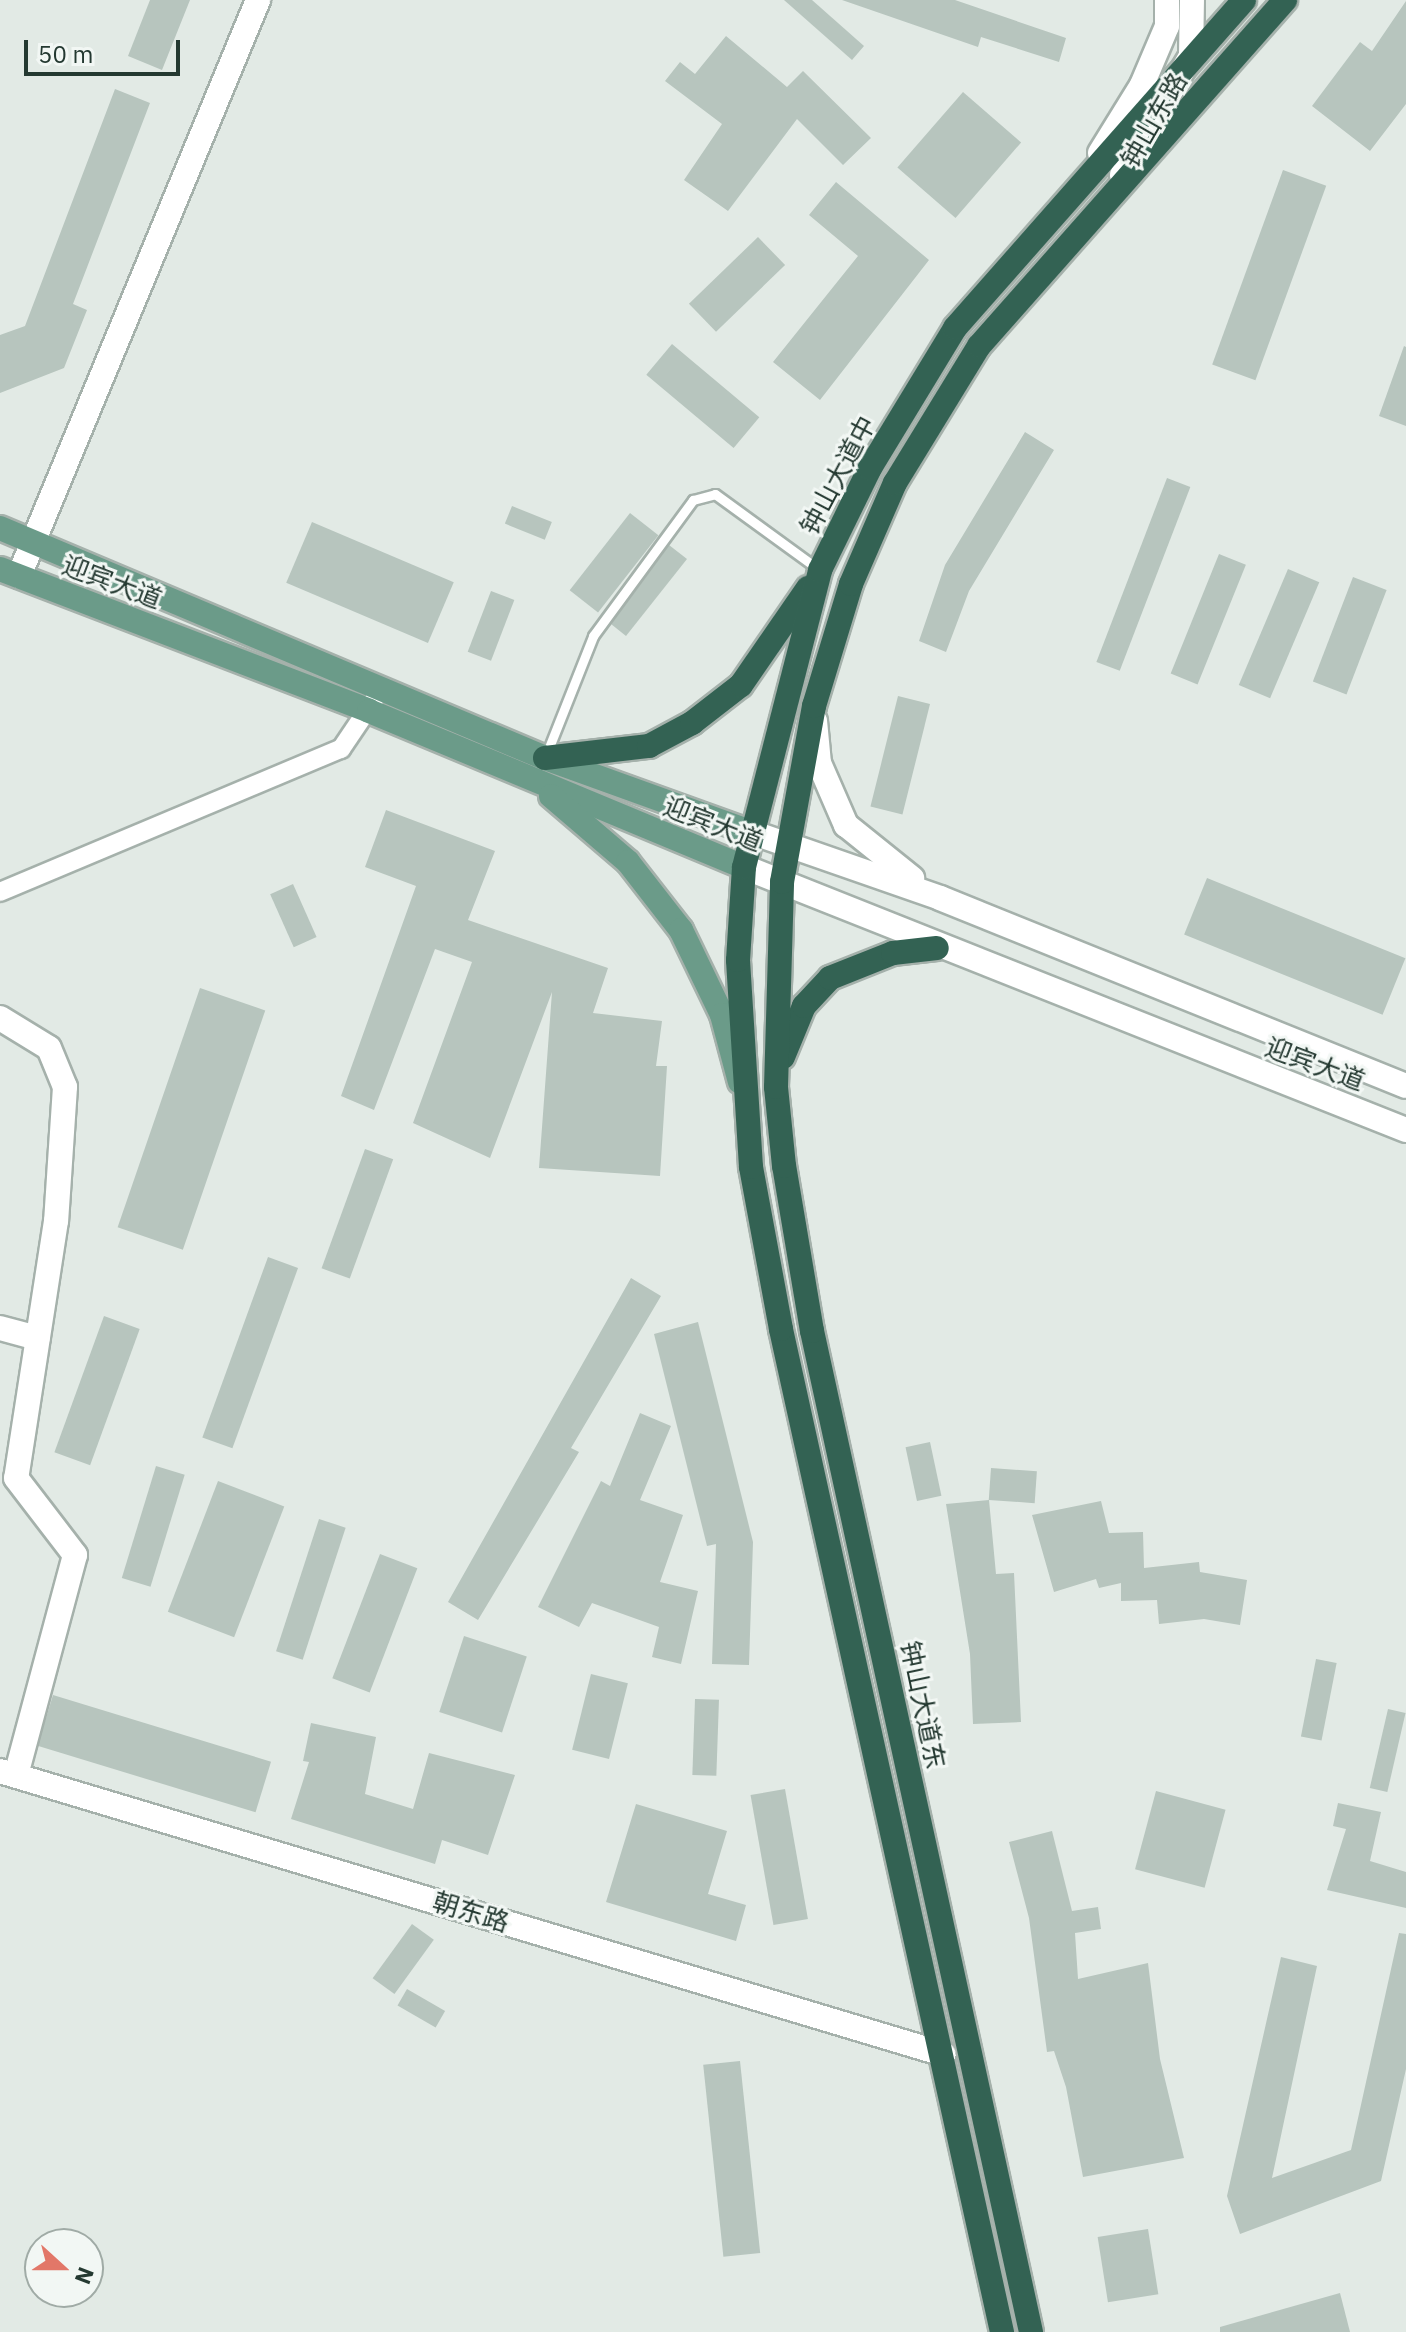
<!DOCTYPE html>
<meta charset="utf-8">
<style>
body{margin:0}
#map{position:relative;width:1406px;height:2332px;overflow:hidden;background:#e2eae5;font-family:"IBM Plex Sans","Noto Sans SC",sans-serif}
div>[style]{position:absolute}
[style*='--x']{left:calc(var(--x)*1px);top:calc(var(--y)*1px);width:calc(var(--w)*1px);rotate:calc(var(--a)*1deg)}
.building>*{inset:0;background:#b7c5be;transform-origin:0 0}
.roads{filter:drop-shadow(2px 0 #a5b1ab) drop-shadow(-2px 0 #a5b1ab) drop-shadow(0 2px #a5b1ab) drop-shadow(0 -2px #a5b1ab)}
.lane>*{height:9px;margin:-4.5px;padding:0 4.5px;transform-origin:4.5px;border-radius:4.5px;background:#fff}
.street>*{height:18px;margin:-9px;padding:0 9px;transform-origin:9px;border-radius:9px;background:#fff}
.secondary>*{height:24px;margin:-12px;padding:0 12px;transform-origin:12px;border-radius:12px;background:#fff}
.primary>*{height:24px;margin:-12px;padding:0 12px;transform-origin:12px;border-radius:12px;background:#6b9b89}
.highway>*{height:24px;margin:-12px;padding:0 12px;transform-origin:12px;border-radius:12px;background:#336253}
span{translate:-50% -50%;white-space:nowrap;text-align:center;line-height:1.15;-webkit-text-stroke:6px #f2f7f4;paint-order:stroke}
.street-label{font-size:26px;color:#243931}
.north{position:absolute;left:24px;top:2228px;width:80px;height:80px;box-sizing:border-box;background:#f2f7f4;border:2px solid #a0aba6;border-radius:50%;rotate:111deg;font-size:22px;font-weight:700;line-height:32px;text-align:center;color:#243931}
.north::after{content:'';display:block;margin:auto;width:28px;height:36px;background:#e27768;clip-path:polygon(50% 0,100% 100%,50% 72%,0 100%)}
.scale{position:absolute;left:24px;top:40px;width:156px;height:36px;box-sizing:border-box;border:4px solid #243931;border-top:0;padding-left:10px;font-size:24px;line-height:28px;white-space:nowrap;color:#243931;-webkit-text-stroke:6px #f2f7f4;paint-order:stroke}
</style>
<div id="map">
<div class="building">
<div style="clip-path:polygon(150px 0,190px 0,162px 70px,128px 56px)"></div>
<div style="clip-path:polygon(784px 0,812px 0,864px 46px,852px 60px)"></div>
<div style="clip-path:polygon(842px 0,955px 0,1066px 38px,1059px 62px,981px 37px,978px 47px)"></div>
<div style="clip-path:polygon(1406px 1px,1406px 104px,1370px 151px,1312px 106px,1360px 42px,1372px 51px)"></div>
<div style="clip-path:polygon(726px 36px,787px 87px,803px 71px,871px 138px,843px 165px,797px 119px,728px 211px,684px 180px,722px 124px,665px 81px,680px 62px,695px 74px)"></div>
<div style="clip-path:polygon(115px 89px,150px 103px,73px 304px,87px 310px,64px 368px,0 393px,0 335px,25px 326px)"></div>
<div style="left:963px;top:92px;width:77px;height:100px;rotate:41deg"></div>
<div style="left:1283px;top:170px;width:46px;height:207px;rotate:20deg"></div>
<div style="clip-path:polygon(836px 182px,929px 260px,820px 400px,773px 362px,858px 256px,809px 215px)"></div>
<div style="left:758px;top:237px;width:39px;height:96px;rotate:46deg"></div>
<div style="left:672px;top:344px;width:114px;height:40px;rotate:40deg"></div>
<div style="clip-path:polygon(1404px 346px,1406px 347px,1406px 426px,1379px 416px)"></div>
<div style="clip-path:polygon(1025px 432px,1054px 450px,969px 591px,946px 652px,919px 641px,945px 565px)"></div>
<div style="left:1167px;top:478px;width:25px;height:197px;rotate:21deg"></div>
<div style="left:512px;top:506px;width:43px;height:19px;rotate:22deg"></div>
<div style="left:630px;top:513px;width:36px;height:98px;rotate:38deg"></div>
<div style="left:312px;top:522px;width:154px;height:66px;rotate:23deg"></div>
<div style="clip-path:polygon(669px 545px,687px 559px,626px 636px,611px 624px)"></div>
<div style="left:1219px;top:554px;width:29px;height:129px;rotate:22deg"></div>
<div style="left:1288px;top:569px;width:34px;height:126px;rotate:23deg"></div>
<div style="left:1353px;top:577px;width:36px;height:112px;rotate:21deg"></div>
<div style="left:491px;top:591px;width:25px;height:65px;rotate:21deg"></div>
<div style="left:898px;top:696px;width:33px;height:114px;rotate:14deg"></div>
<div style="clip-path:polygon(386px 810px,495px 851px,468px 920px,608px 968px,593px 1013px,662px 1021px,656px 1066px,667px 1066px,660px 1176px,539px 1168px,552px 992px,490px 1158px,413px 1123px,472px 962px,435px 949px,374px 1110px,341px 1096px,416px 886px,365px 867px)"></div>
<div style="left:1207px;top:878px;width:214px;height:61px;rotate:22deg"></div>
<div style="left:293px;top:884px;width:58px;height:25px;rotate:66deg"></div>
<div style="left:200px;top:988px;width:69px;height:253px;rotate:19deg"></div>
<div style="left:365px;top:1149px;width:30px;height:127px;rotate:20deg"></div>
<div style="left:268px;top:1257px;width:32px;height:192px;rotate:20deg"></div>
<div style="clip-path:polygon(631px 1278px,661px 1296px,571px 1448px,579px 1452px,478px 1620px,448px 1602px)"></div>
<div style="left:104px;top:1316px;width:38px;height:145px;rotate:20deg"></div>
<div style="clip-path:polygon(698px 1322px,753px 1542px,749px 1665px,712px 1664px,716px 1544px,707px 1546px,654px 1334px)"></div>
<div style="clip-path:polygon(640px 1413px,671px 1426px,640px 1500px,683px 1515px,660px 1582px,698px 1591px,681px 1664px,652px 1657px,659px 1627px,592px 1603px,579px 1627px,538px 1607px,601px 1481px,610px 1486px)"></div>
<div style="left:930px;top:1442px;width:55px;height:25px;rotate:78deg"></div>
<div style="left:156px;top:1466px;width:30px;height:117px;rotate:17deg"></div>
<div style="left:991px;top:1468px;width:46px;height:32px;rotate:4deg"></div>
<div style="left:218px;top:1481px;width:71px;height:140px;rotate:21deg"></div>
<div style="clip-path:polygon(989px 1500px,996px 1574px,1014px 1573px,1021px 1722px,973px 1724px,970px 1654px,946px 1504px)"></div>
<div style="clip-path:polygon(1101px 1501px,1109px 1533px,1143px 1532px,1144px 1568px,1199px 1562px,1200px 1572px,1247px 1580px,1240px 1625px,1204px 1619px,1159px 1624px,1157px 1600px,1121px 1601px,1121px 1583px,1099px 1588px,1096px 1579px,1054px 1592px,1032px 1515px)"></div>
<div style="left:319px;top:1519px;width:28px;height:139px;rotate:18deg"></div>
<div style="left:380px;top:1554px;width:40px;height:133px;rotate:21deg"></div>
<div style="left:464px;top:1636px;width:66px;height:80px;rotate:18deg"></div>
<div style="left:1316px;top:1659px;width:21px;height:79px;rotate:11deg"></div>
<div style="left:591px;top:1674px;width:38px;height:78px;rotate:14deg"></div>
<div style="left:53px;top:1695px;width:228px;height:53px;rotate:17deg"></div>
<div style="left:695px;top:1699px;width:24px;height:76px;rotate:2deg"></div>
<div style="left:1388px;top:1709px;width:18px;height:81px;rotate:13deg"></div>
<div style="clip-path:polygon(311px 1723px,376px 1737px,365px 1794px,413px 1809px,429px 1753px,515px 1775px,488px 1855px,442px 1840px,435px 1864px,291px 1819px,309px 1762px,303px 1761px)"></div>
<div style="left:785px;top:1789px;width:132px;height:35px;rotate:80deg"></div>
<div style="left:1156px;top:1791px;width:72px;height:81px;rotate:15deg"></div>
<div style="clip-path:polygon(1338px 1803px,1381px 1812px,1370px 1861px,1406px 1872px,1406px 1908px,1327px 1890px,1346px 1829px,1333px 1826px)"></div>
<div style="clip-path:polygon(636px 1804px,727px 1831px,708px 1894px,746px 1905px,736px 1941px,606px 1902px)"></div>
<div style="clip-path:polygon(1052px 1831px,1072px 1911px,1098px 1907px,1101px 1929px,1075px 1933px,1078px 1979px,1148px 1963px,1160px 2059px,1184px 2158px,1083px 2177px,1066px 2087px,1054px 2051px,1047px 2052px,1029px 1918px,1009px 1842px)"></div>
<div style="left:412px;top:1924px;width:27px;height:67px;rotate:36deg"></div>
<div style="clip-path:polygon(1399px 1933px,1406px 1934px,1406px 2069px,1381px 2181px,1240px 2234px,1227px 2196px,1281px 1957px,1317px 1966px,1272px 2178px,1351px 2150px)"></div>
<div style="left:407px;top:1989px;width:44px;height:19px;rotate:30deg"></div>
<div style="left:740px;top:2061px;width:193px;height:37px;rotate:84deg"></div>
<div style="left:1148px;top:2229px;width:66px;height:51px;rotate:81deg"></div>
<div style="clip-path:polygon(1340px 2293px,1350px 2332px,1220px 2332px,1220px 2327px)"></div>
</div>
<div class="roads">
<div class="lane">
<div style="--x:546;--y:755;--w:128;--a:-68.4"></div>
<div style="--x:593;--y:636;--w:169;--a:-53.7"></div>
<div style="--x:693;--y:500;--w:23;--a:-15"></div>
<div style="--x:715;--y:494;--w:126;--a:36"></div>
</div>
<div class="street">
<div style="--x:0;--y:892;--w:370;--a:-22.8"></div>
<div style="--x:341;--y:749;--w:59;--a:-56"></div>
</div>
<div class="secondary">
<div style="--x:1100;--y:153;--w:80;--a:-58.3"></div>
<div style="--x:1142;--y:85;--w:64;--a:-67"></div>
<div style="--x:1167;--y:26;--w:26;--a:-90"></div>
<div style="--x:1122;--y:175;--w:138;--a:-59.9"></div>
<div style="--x:1191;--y:56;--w:56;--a:-89"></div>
<div style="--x:19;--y:576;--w:624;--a:-67.46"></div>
<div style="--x:815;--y:721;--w:42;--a:84.6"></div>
<div style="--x:819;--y:763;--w:68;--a:66.5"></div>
<div style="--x:846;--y:825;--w:85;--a:38.8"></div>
<div style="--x:751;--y:832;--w:200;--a:19.2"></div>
<div style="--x:940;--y:898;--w:502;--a:21.97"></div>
<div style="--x:744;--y:867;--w:712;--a:21.67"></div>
<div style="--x:0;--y:1018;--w:57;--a:31.5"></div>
<div style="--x:49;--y:1048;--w:42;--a:67.7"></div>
<div style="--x:65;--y:1087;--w:134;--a:93.8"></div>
<div style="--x:56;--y:1221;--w:260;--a:98.8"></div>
<div style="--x:16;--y:1478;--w:97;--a:52.5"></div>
<div style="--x:75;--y:1555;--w:228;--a:105"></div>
<div style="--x:0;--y:1328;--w:39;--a:15"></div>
<div style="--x:0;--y:1771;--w:985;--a:16.7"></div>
</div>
<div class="primary">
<div style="--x:0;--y:528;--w:592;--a:22.88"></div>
<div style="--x:545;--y:758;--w:219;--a:19.8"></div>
<div style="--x:0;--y:569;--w:395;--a:21"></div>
<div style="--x:369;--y:711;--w:406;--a:22.6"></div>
<div style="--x:551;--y:796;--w:101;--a:40.6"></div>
<div style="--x:628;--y:862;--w:86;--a:52.1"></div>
<div style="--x:681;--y:930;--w:94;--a:64.2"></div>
<div style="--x:722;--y:1015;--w:69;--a:75"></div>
</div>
<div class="highway">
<div style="--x:545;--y:758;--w:105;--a:-6.6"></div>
<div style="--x:649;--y:746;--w:49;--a:-28.1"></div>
<div style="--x:692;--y:723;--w:62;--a:-37.8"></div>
<div style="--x:741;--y:685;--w:118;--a:-55.4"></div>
<div style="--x:783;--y:1057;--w:55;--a:-67.6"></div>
<div style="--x:804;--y:1006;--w:38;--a:-47"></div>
<div style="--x:830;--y:978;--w:68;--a:-21.6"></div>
<div style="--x:893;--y:953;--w:44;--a:-6.5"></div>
<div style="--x:1002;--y:2332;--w:1027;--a:-102.43"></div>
<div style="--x:781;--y:1329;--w:165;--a:-100.5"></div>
<div style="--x:751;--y:1167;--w:207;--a:-93.6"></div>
<div style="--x:738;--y:960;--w:93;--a:-86.3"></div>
<div style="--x:744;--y:867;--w:307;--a:-75.6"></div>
<div style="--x:820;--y:570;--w:114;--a:-63.9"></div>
<div style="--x:870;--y:468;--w:164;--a:-58.7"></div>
<div style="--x:955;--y:328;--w:437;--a:-48.6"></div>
<div style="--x:1031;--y:2332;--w:1025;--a:-102.34"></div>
<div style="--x:812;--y:1331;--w:167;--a:-99.6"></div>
<div style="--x:784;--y:1166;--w:79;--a:-95.8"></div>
<div style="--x:776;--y:1087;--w:205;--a:-88.3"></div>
<div style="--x:782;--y:882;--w:179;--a:-79.7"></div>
<div style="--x:814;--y:706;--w:127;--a:-73.1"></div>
<div style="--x:851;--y:584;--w:110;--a:-66.5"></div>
<div style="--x:895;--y:483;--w:161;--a:-58.5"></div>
<div style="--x:979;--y:346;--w:462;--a:-48.5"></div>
</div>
</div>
<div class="street-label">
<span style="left:1154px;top:120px;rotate:-60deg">钟山东路</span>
<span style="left:838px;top:475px;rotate:-62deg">钟山大道中</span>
<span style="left:112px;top:582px;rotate:21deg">迎宾大道</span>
<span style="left:713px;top:824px;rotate:22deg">迎宾大道</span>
<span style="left:1315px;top:1064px;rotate:21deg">迎宾大道</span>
<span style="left:923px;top:1705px;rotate:78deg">钟山大道东</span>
<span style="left:471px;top:1912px;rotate:17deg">朝东路</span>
</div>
<div class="north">N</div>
<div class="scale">50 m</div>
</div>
